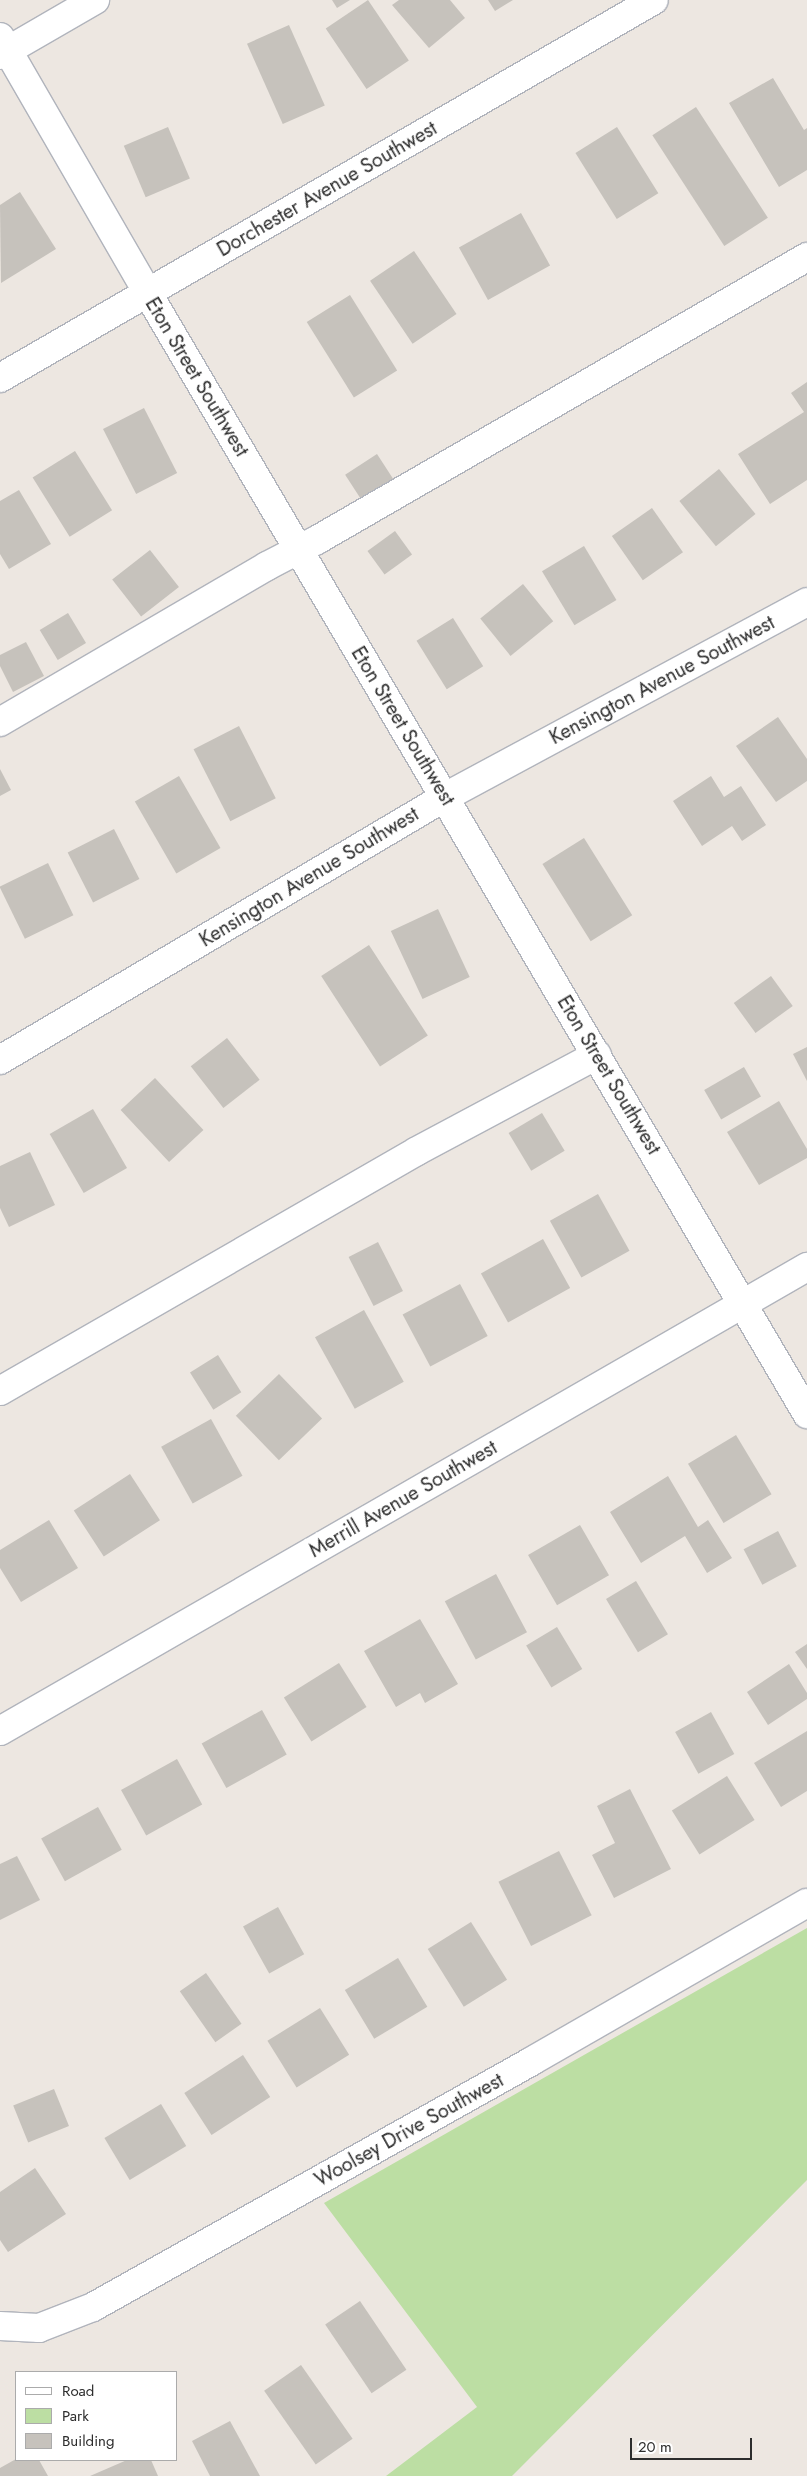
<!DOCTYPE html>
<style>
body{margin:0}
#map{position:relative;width:807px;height:2476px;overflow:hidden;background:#ede7e1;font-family:Jost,sans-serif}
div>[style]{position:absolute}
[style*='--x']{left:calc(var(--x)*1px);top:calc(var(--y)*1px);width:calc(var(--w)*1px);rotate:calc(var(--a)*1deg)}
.green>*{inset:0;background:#bcdea3}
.building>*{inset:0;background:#c6c2bc;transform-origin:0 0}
.roads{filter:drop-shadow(1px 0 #b1b4bc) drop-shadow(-1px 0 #b1b4bc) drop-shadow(0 1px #b1b4bc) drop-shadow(0 -1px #b1b4bc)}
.minor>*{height:28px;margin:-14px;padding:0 14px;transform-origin:14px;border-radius:14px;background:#fff}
span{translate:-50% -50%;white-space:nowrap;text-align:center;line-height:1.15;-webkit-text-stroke:4px #fff;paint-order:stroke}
.street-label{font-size:20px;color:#2d2d2d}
.legend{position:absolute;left:15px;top:2371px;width:162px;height:90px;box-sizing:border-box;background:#fff;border:1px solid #ababab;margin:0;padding:6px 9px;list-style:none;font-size:15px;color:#2d2d2d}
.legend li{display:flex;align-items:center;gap:10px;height:25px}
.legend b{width:25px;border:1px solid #ababab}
.scale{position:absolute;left:630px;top:2438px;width:122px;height:22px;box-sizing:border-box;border:2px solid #2d2d2d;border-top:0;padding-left:6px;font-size:15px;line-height:18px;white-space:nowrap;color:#2d2d2d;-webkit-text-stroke:4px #fff;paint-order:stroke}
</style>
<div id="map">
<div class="green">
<div style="clip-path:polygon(807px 1928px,807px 2180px,512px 2476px,386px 2476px,477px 2407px,324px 2203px)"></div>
</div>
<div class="building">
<div style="clip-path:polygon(332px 0,350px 0,337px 8px)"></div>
<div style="left:368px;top:0;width:73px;height:51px;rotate:56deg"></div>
<div style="clip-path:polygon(399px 0,450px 0,465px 18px,429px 48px,392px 5px)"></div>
<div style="clip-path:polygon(488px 0,513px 0,495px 11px)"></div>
<div style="left:289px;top:25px;width:88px;height:46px;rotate:66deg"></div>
<div style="clip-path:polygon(773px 78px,804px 130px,807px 128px,807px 170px,779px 187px,729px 103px)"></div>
<div style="left:696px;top:107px;width:132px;height:52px;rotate:57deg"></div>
<div style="left:168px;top:127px;width:56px;height:48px;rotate:67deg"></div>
<div style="left:617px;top:127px;width:78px;height:49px;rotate:58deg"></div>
<div style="clip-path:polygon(20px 192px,56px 249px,1px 283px,0 205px)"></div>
<div style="left:521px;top:213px;width:60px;height:71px;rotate:61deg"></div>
<div style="left:414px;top:251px;width:76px;height:53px;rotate:56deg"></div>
<div style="left:350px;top:295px;width:89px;height:51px;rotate:58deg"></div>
<div style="clip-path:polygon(807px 382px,807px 480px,770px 504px,738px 454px,804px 412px,791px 393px)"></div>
<div style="left:144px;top:408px;width:73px;height:46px;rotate:63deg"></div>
<div style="left:75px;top:451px;width:70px;height:50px;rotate:58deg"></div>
<div style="left:377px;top:454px;width:31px;height:38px;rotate:57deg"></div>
<div style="left:719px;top:469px;width:58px;height:51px;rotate:51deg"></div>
<div style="clip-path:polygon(19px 490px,51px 544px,9px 569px,0 554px,0 501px)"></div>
<div style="left:652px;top:508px;width:54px;height:49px;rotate:55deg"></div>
<div style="left:395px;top:531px;width:29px;height:34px;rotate:54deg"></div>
<div style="left:584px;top:546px;width:63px;height:49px;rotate:59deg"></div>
<div style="left:150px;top:550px;width:47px;height:48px;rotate:52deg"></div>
<div style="left:523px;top:584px;width:48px;height:55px;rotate:51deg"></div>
<div style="left:68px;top:613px;width:35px;height:33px;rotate:59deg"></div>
<div style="left:453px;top:618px;width:57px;height:43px;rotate:58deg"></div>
<div style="clip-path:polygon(26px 642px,44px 676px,13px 692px,0 666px,0 655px)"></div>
<div style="clip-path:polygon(778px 717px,807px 759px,807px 781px,776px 802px,736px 746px)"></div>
<div style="left:239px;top:726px;width:81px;height:51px;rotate:63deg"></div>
<div style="clip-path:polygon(0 769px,11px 790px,0 796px)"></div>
<div style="left:179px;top:776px;width:83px;height:51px;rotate:60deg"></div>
<div style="clip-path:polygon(711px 776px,724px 797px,741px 786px,766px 825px,742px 841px,732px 826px,702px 846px,673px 801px)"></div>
<div style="left:114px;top:829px;width:56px;height:52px;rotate:63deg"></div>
<div style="left:584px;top:838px;width:91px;height:49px;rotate:58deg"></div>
<div style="left:48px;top:863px;width:58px;height:54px;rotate:64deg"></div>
<div style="left:438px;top:909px;width:75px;height:52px;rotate:65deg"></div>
<div style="left:369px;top:945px;width:108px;height:57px;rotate:57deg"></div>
<div style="left:771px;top:976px;width:37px;height:46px;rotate:54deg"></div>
<div style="left:227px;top:1038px;width:53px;height:46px;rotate:52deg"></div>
<div style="clip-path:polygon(807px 1047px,807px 1081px,793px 1054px)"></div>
<div style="left:744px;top:1067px;width:34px;height:46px;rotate:60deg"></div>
<div style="left:155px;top:1078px;width:71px;height:47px;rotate:47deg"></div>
<div style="clip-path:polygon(779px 1101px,807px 1149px,807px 1158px,759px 1185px,727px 1132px)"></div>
<div style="left:93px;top:1109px;width:68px;height:50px;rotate:60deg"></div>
<div style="left:542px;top:1113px;width:44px;height:39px;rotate:59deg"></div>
<div style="clip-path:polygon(30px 1152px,55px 1205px,9px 1227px,0 1208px,0 1166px)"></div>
<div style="left:598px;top:1194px;width:65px;height:55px;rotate:61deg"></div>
<div style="left:543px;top:1239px;width:56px;height:71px;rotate:61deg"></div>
<div style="left:378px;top:1242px;width:55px;height:33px;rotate:63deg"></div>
<div style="left:460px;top:1284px;width:59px;height:65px;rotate:62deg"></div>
<div style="left:364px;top:1310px;width:82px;height:56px;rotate:61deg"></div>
<div style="left:218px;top:1355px;width:44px;height:33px;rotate:58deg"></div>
<div style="left:279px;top:1374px;width:62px;height:60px;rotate:46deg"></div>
<div style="left:211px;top:1419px;width:65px;height:57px;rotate:61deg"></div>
<div style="left:736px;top:1435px;width:69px;height:56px;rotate:59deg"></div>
<div style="left:130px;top:1474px;width:55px;height:67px;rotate:57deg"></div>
<div style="clip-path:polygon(668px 1476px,698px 1527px,708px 1520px,732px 1558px,707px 1573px,685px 1536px,641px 1563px,610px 1512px)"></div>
<div style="clip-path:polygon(49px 1520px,78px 1568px,21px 1602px,0 1568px,0 1550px)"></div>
<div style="left:580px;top:1525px;width:58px;height:60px;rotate:60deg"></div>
<div style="left:778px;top:1531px;width:40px;height:39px;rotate:62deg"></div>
<div style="left:496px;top:1574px;width:66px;height:58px;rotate:62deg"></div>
<div style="left:636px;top:1581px;width:62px;height:35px;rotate:59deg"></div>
<div style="clip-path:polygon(420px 1619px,458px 1684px,425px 1703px,420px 1693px,396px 1707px,364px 1651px)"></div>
<div style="left:557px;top:1627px;width:49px;height:36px;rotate:59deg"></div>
<div style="clip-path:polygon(807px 1644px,807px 1669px,795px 1652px)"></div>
<div style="left:339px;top:1663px;width:52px;height:65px;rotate:58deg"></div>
<div style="clip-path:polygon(789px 1664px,807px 1693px,807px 1699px,768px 1725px,747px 1692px)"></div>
<div style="left:262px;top:1710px;width:51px;height:69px;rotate:61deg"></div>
<div style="left:711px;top:1712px;width:48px;height:41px;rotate:61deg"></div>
<div style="clip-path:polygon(807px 1731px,807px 1791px,781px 1807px,754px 1763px)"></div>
<div style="left:177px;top:1759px;width:52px;height:64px;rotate:61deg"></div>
<div style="left:727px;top:1776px;width:52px;height:65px;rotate:58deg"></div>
<div style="clip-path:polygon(630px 1789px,671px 1869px,614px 1898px,592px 1855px,615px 1843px,597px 1806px)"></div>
<div style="left:98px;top:1807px;width:49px;height:65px;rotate:61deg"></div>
<div style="left:559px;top:1851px;width:72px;height:68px;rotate:63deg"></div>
<div style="clip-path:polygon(17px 1856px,40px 1900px,0 1920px,0 1864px)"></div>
<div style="left:278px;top:1907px;width:54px;height:40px;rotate:61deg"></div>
<div style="left:471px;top:1922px;width:68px;height:51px;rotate:58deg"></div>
<div style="left:398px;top:1958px;width:57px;height:62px;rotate:59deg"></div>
<div style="left:206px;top:1973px;width:62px;height:32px;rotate:55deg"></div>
<div style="left:320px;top:2008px;width:55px;height:62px;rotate:58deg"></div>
<div style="left:243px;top:2055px;width:50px;height:70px;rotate:57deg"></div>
<div style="left:54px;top:2089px;width:40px;height:44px;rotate:68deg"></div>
<div style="left:161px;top:2104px;width:49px;height:66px;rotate:59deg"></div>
<div style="clip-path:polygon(35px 2168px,66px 2214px,8px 2252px,0 2240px,0 2192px)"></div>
<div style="left:360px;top:2301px;width:83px;height:42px;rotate:56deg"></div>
<div style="left:301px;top:2365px;width:90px;height:45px;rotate:55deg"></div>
<div style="clip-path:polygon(230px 2421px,260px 2476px,210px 2476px,192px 2441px)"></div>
<div style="clip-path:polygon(16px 2459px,39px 2460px,48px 2476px,0 2476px,0 2468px)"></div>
<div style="clip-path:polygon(127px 2460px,151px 2460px,158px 2476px,90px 2476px)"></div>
</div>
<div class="roads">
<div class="minor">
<div style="--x:0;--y:37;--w:294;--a:60"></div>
<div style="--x:147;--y:292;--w:1302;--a:59.53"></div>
<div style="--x:0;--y:55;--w:110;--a:-30.1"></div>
<div style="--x:0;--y:378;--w:755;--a:-30.03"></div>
<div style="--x:0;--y:722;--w:309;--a:-30.3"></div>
<div style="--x:267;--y:566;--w:56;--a:-27.5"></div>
<div style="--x:317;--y:540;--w:566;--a:-30.01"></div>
<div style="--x:0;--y:1060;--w:517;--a:-30.58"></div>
<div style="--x:445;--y:797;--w:411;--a:-28.3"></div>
<div style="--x:0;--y:1391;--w:481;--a:-29.9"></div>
<div style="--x:417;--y:1151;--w:204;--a:-28.1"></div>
<div style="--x:0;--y:1731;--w:931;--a:-29.9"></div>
<div style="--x:0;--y:2326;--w:39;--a:3"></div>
<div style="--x:39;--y:2328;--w:58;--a:-21.3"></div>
<div style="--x:93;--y:2307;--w:503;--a:-29.26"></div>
<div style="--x:532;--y:2061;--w:317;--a:-29.9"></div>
</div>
</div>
<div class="street-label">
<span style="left:327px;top:189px;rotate:-30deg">Dorchester Avenue Southwest</span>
<span style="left:197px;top:377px;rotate:59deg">Eton Street Southwest</span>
<span style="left:662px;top:680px;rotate:-28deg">Kensington Avenue Southwest</span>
<span style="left:403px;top:726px;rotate:59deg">Eton Street Southwest</span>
<span style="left:309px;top:877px;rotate:-31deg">Kensington Avenue Southwest</span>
<span style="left:609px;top:1075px;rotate:59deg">Eton Street Southwest</span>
<span style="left:403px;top:1499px;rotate:-30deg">Merrill Avenue Southwest</span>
<span style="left:409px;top:2130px;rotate:-29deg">Woolsey Drive Southwest</span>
</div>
<ul class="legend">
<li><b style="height:6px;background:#fff"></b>Road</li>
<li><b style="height:14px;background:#bcdea3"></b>Park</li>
<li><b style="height:14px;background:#c6c2bc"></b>Building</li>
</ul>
<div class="scale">20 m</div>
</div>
